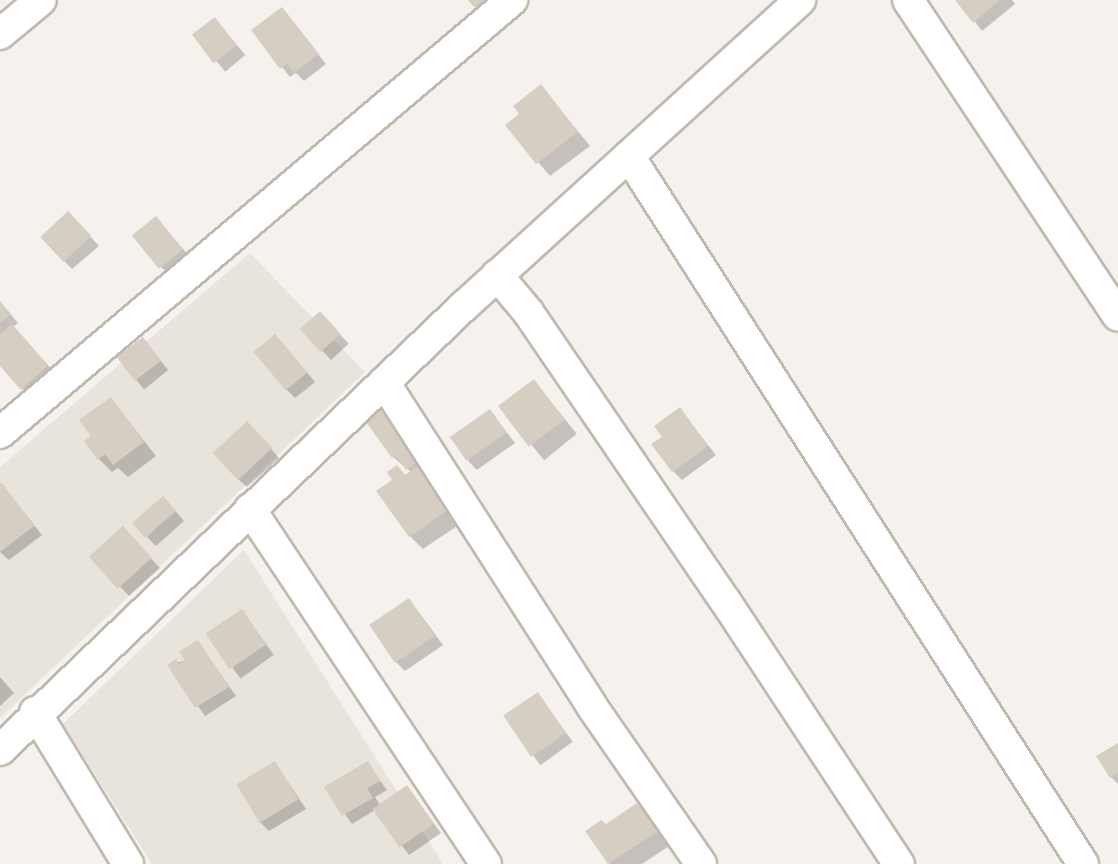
<!DOCTYPE html>
<style>
body{margin:0}
#map{position:relative;width:1118px;height:864px;overflow:hidden;background:#f5f2ed;font-family:"Sofia Sans Condensed",sans-serif}
div>[style]{position:absolute}
[style*='--x']{left:calc(var(--x)*1px);top:calc(var(--y)*1px);width:calc(var(--w)*1px);rotate:calc(var(--a)*1deg)}
.residential>*{inset:0;background:#e8e3db}
.shadow>*{inset:0;background:#0003;transform-origin:0 0}
.building>*{inset:0;background:#d6cdc3;transform-origin:0 0}
.roads{filter:drop-shadow(2px 0 #c0b9b0) drop-shadow(-2px 0 #c0b9b0) drop-shadow(0 2px #c0b9b0) drop-shadow(0 -2px #c0b9b0)}
.minor>*{height:30px;margin:-15px;padding:0 15px;transform-origin:15px;border-radius:15px;background:#fff}
span{translate:-50% -50%;white-space:nowrap;text-align:center;line-height:1.15;-webkit-text-stroke:4.5px #fff;paint-order:stroke}
</style>
<div id="map">
<div class="residential">
<div style="clip-path:polygon(250px 253px,365px 372px,0 718px,0 467px)"></div>
<div style="clip-path:polygon(244px 550px,443px 864px,152px 864px,63px 724px)"></div>
</div>
<div class="shadow">
<div style="clip-path:polygon(470px 0,502px 0,485px 15px)"></div>
<div style="clip-path:polygon(958px 0,1012px 0,1015px 4px,982px 31px)"></div>
<div style="clip-path:polygon(282px 9px,326px 64px,304px 81px,296px 73px,290px 77px,253px 31px)"></div>
<div style="left:215px;top:19px;width:47px;height:26px;rotate:50deg"></div>
<div style="clip-path:polygon(541px 86px,590px 146px,550px 176px,507px 125px,521px 114px)"></div>
<div style="clip-path:polygon(156px 218px,191px 258px,169px 275px,161px 267px)"></div>
<div style="clip-path:polygon(77px 222px,99px 246px,72px 269px,63px 260px)"></div>
<div style="clip-path:polygon(0 302px,18px 323px,13px 327px,56px 374px,30px 397px,0 364px)"></div>
<div style="left:320px;top:313px;width:42px;height:24px;rotate:47deg"></div>
<div style="left:143px;top:339px;width:40px;height:31px;rotate:51deg"></div>
<div style="clip-path:polygon(284px 345px,315px 382px,295px 398px,286px 389px)"></div>
<div style="left:534px;top:381px;width:68px;height:42px;rotate:51deg"></div>
<div style="clip-path:polygon(111px 399px,156px 456px,128px 477px,118px 468px,112px 472px,99px 459px,93px 436px)"></div>
<div style="clip-path:polygon(378px 409px,460px 524px,423px 549px,410px 536px,394px 480px,397px 467px,406px 476px,411px 472px,393px 457px,365px 418px)"></div>
<div style="clip-path:polygon(679px 409px,716px 455px,682px 480px,673px 471px,664px 437px)"></div>
<div style="clip-path:polygon(490px 411px,515px 443px,477px 470px,468px 461px)"></div>
<div style="clip-path:polygon(256px 432px,279px 458px,247px 487px,238px 479px)"></div>
<div style="clip-path:polygon(2px 485px,42px 535px,9px 560px,0 552px)"></div>
<div style="clip-path:polygon(172px 507px,184px 521px,156px 546px,147px 537px)"></div>
<div style="clip-path:polygon(131px 537px,160px 568px,129px 596px,92px 557px)"></div>
<div style="clip-path:polygon(409px 599px,443px 645px,405px 671px,396px 662px)"></div>
<div style="left:242px;top:611px;width:54px;height:41px;rotate:54deg"></div>
<div style="clip-path:polygon(198px 642px,236px 696px,205px 716px,169px 665px,187px 660px)"></div>
<div style="clip-path:polygon(0 677px,14px 693px,0 706px)"></div>
<div style="left:538px;top:694px;width:59px;height:40px;rotate:54deg"></div>
<div style="clip-path:polygon(1118px 744px,1118px 784px,1111px 777px)"></div>
<div style="clip-path:polygon(275px 763px,306px 809px,269px 831px,260px 822px)"></div>
<div style="clip-path:polygon(367px 763px,387px 790px,375px 797px,380px 805px,407px 787px,441px 833px,409px 855px,375px 810px,352px 824px,326px 788px)"></div>
<div style="clip-path:polygon(639px 803px,672px 844px,642px 864px,610px 864px,587px 831px,606px 826px)"></div>
</div>
<div class="building">
<div style="clip-path:polygon(468px 0,484px 0,475px 8px)"></div>
<div style="clip-path:polygon(955px 0,1000px 0,973px 23px)"></div>
<div style="clip-path:polygon(282px 7px,319px 54px,294px 73px,287px 64px,280px 69px,251px 30px)"></div>
<div style="left:215px;top:17px;width:36px;height:29px;rotate:53deg"></div>
<div style="clip-path:polygon(541px 84px,578px 132px,536px 164px,505px 125px,519px 114px,513px 106px)"></div>
<div style="left:68px;top:211px;width:34px;height:38px;rotate:47deg"></div>
<div style="left:156px;top:216px;width:43px;height:31px;rotate:51deg"></div>
<div style="clip-path:polygon(0 301px,11px 314px,0 323px)"></div>
<div style="left:320px;top:311px;width:31px;height:27px;rotate:48deg"></div>
<div style="clip-path:polygon(12px 324px,48px 365px,21px 390px,0 366px,0 334px)"></div>
<div style="left:275px;top:334px;width:50px;height:28px;rotate:50deg"></div>
<div style="left:143px;top:337px;width:30px;height:33px;rotate:53deg"></div>
<div style="left:534px;top:379px;width:51px;height:45px;rotate:53deg"></div>
<div style="clip-path:polygon(111px 397px,144px 442px,113px 465px,105px 454px,98px 460px,84px 441px,91px 436px,79px 420px)"></div>
<div style="clip-path:polygon(379px 407px,418px 462px,406px 470px,396px 456px,392px 458px,363px 418px)"></div>
<div style="clip-path:polygon(680px 407px,708px 446px,672px 472px,651px 444px,662px 437px,654px 426px)"></div>
<div style="left:490px;top:409px;width:29px;height:49px;rotate:55deg"></div>
<div style="left:247px;top:421px;width:37px;height:47px;rotate:47deg"></div>
<div style="clip-path:polygon(397px 465px,405px 475px,417px 466px,448px 510px,409px 537px,376px 491px,392px 480px,387px 472px)"></div>
<div style="clip-path:polygon(2px 483px,34px 526px,0 552px,0 484px)"></div>
<div style="left:163px;top:496px;width:20px;height:41px;rotate:49deg"></div>
<div style="left:123px;top:526px;width:43px;height:46px;rotate:48deg"></div>
<div style="left:409px;top:598px;width:46px;height:48px;rotate:56deg"></div>
<div style="left:242px;top:609px;width:43px;height:44px;rotate:56deg"></div>
<div style="clip-path:polygon(198px 640px,229px 687px,195px 708px,167px 665px,176px 659px,179px 664px,185px 660px,179px 652px)"></div>
<div style="left:538px;top:692px;width:50px;height:42px;rotate:56deg"></div>
<div style="clip-path:polygon(1118px 743px,1118px 773px,1110px 778px,1096px 756px)"></div>
<div style="left:275px;top:761px;width:45px;height:45px;rotate:59deg"></div>
<div style="clip-path:polygon(368px 761px,380px 781px,367px 788px,373px 798px,342px 816px,324px 787px)"></div>
<div style="left:407px;top:785px;width:47px;height:42px;rotate:55deg"></div>
<div style="clip-path:polygon(640px 801px,660px 830px,608px 864px,585px 831px,601px 820px,606px 824px)"></div>
</div>
<div class="roads">
<div class="minor">
<div style="--x:908;--y:0;--w:379;--a:56.4"></div>
<div style="--x:0;--y:34;--w:53;--a:-39.7"></div>
<div style="--x:629;--y:156;--w:841;--a:57.33"></div>
<div style="--x:497;--y:275;--w:48;--a:50"></div>
<div style="--x:528;--y:312;--w:351;--a:55.7"></div>
<div style="--x:726;--y:602;--w:314;--a:56.6"></div>
<div style="--x:384;--y:382;--w:384;--a:57.3"></div>
<div style="--x:591;--y:705;--w:193;--a:55.3"></div>
<div style="--x:0;--y:433;--w:671;--a:-40.22"></div>
<div style="--x:250;--y:509;--w:426;--a:56.4"></div>
<div style="--x:35;--y:712;--w:178;--a:58.5"></div>
<div style="--x:0;--y:750;--w:641;--a:-43.74"></div>
<div style="--x:463;--y:307;--w:456;--a:-42.3"></div>
</div>
</div>
</div>
